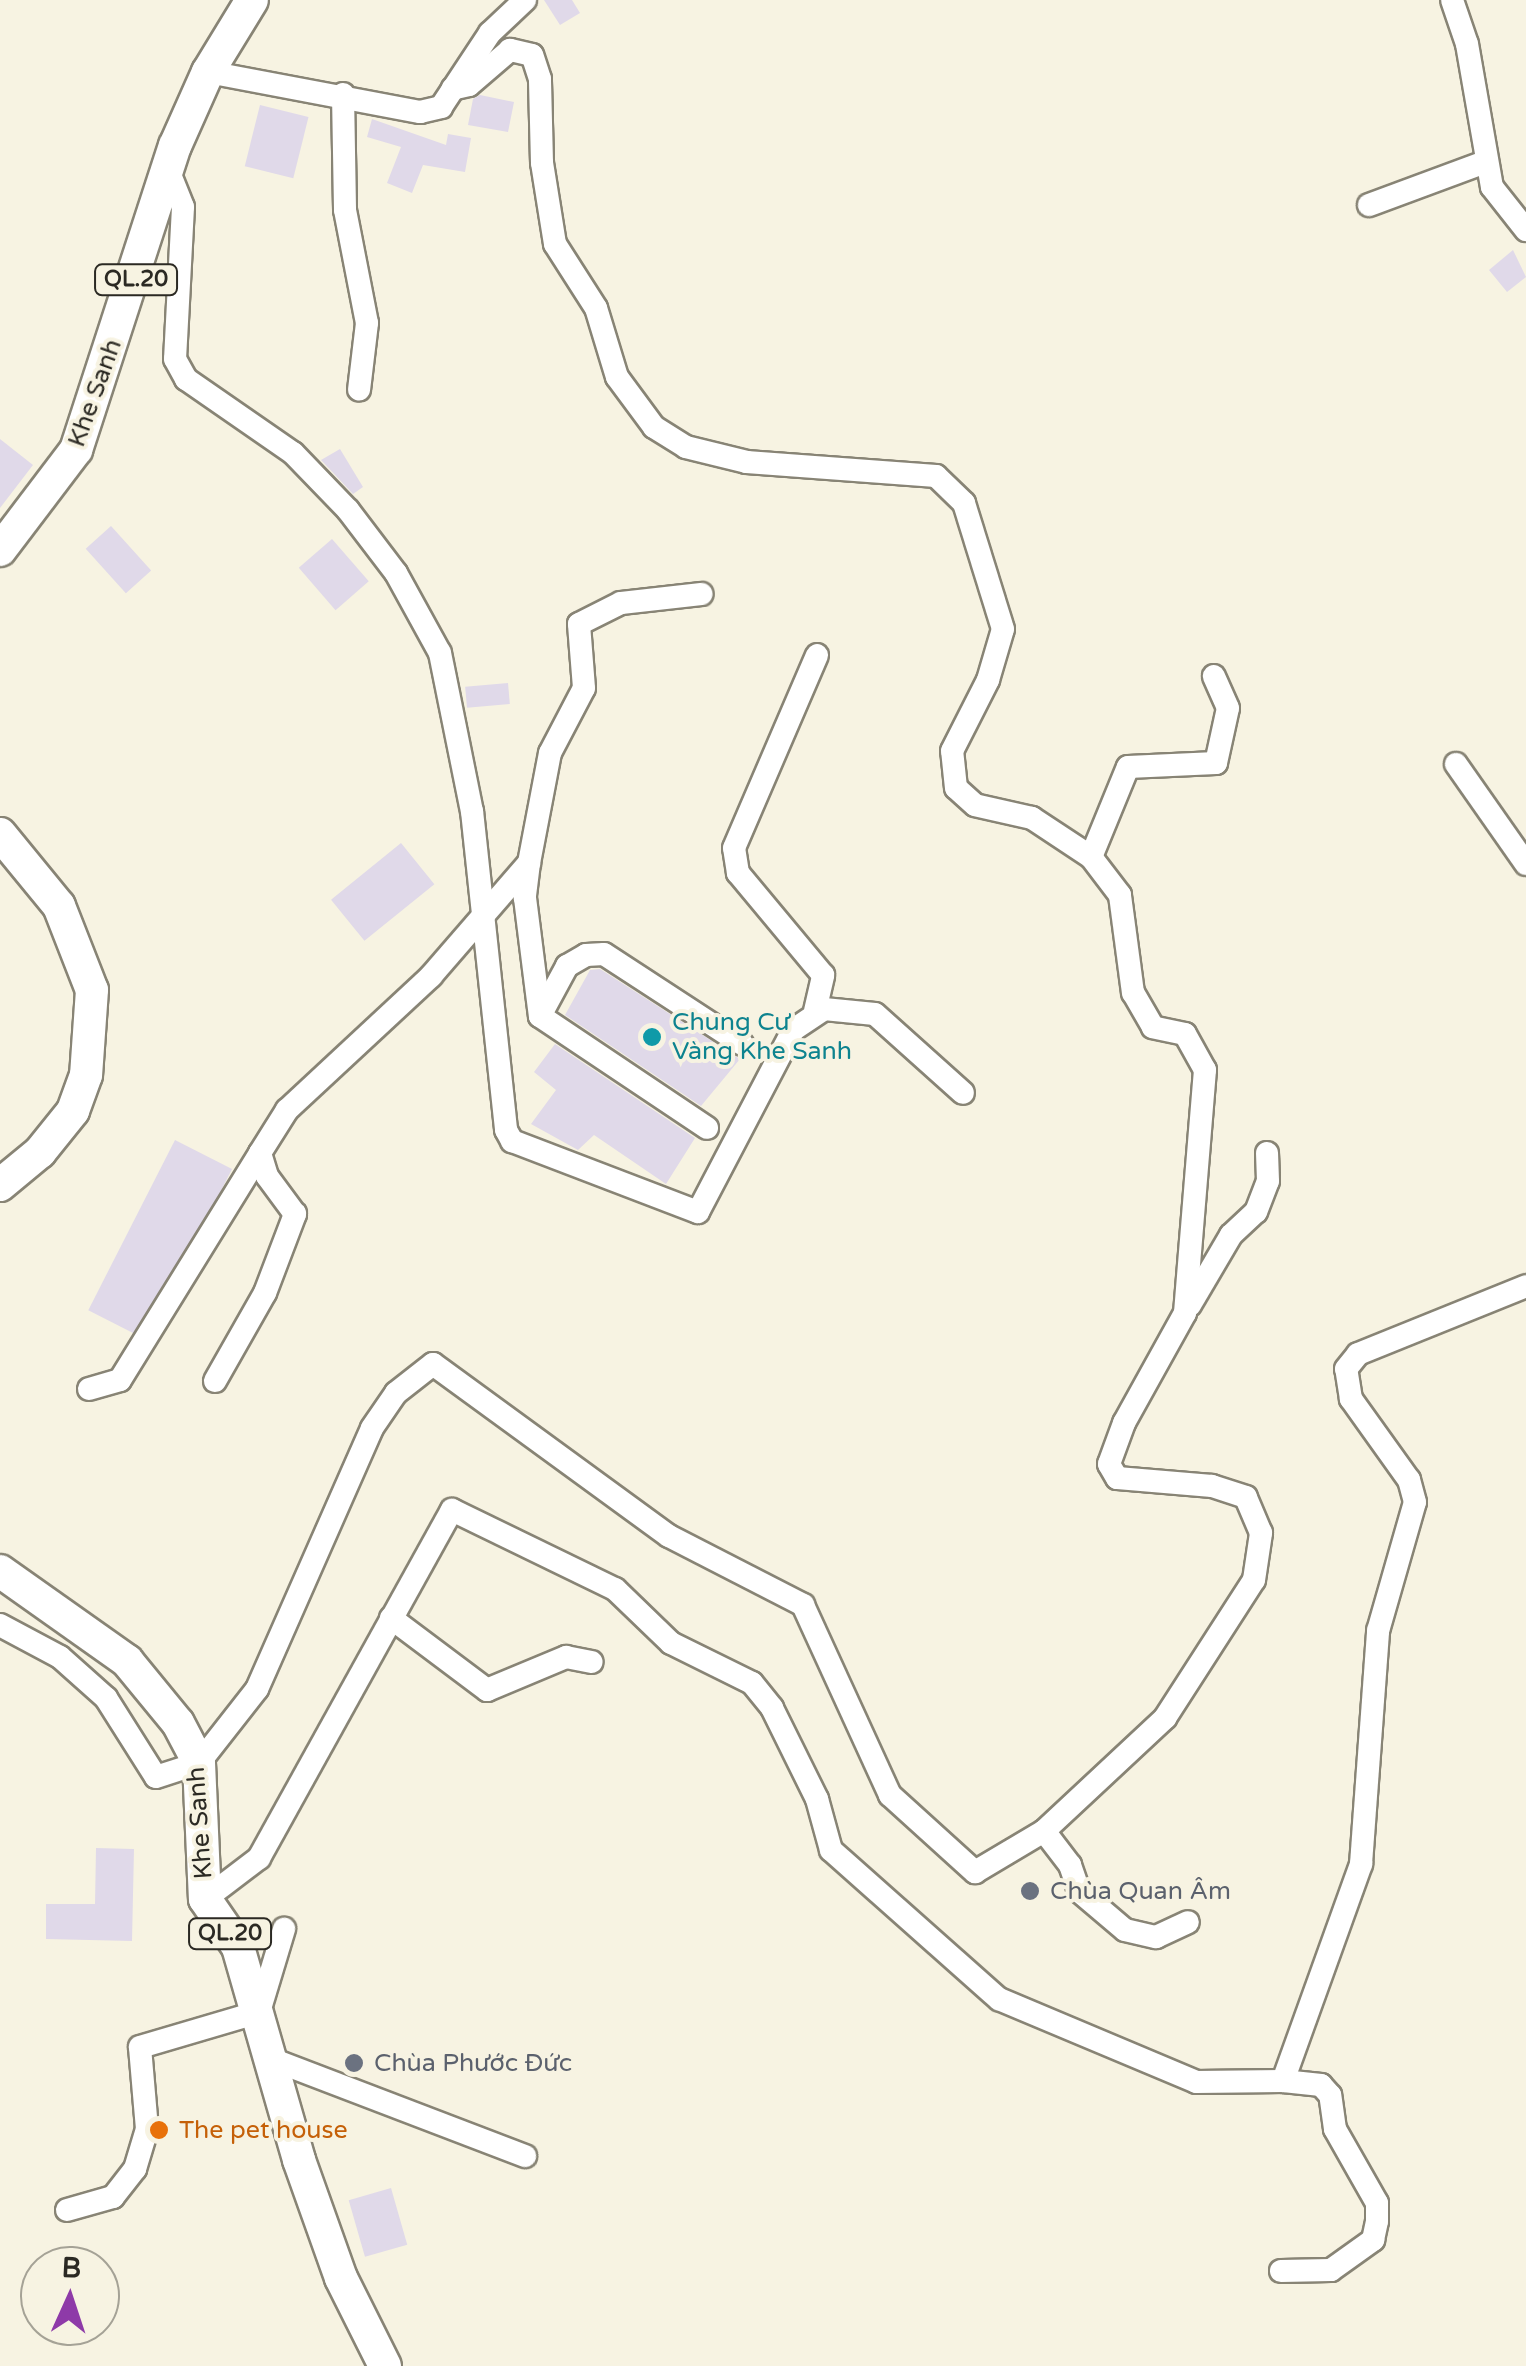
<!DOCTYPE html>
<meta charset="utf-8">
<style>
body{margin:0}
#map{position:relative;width:1526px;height:2366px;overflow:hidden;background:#f7f3e2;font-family:"Varela Round",sans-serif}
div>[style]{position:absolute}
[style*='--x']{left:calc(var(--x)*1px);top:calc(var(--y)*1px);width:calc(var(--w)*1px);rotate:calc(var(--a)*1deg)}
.building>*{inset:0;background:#e0d9e9;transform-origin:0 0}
.roads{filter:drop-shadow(2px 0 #888475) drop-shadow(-2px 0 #888475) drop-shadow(0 2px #888475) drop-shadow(0 -2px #888475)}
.minor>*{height:22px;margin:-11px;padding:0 11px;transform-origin:11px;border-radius:11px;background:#fff}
.highway>*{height:32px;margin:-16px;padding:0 16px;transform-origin:16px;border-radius:16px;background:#fff}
.dots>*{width:28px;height:28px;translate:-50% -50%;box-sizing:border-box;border:5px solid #f7f3e2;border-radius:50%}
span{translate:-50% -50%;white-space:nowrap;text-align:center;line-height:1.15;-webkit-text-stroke:8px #f7f3e2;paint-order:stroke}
.shield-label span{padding:2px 8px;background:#f7f3e2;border:2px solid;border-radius:8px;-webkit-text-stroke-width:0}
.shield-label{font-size:22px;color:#2b2923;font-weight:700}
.street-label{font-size:25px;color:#2b2923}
.culture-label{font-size:25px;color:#0d838f}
.left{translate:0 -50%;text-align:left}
.worship-label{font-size:25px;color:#5b616d}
.food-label{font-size:25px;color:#c56008}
.north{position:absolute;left:20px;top:2246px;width:100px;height:100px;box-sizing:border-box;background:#f7f3e2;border:2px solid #a5a296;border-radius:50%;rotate:3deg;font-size:28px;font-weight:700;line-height:40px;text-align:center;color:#2b2923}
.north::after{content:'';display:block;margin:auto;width:35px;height:45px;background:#8e3aa8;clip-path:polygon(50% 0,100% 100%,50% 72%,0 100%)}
</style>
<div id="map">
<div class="building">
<div style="clip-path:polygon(544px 0,572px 0,580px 13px,560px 25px)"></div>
<div style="clip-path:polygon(480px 95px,514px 102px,508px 132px,468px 125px,473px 99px)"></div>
<div style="left:260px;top:105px;width:50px;height:63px;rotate:14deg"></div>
<div style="clip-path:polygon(372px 119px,446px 145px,448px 134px,471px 138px,465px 172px,423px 165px,412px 193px,387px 183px,401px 147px,367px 137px)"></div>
<div style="clip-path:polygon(1513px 250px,1526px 277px,1507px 292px,1489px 270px)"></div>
<div style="clip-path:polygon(0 439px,33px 465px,0 508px)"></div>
<div style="clip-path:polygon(340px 449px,363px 487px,353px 494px,321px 460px)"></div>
<div style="left:111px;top:526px;width:60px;height:34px;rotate:48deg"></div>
<div style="left:332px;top:539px;width:56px;height:44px;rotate:49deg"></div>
<div style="left:508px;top:683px;width:21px;height:43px;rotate:85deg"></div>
<div style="left:401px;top:843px;width:53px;height:90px;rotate:51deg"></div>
<div style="clip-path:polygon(600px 969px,740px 1059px,701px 1106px,565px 1015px,590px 970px)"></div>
<div style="clip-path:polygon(555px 1044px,695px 1138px,666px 1184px,594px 1135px,578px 1150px,531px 1124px,556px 1090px,534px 1072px)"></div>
<div style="left:175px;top:1140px;width:64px;height:191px;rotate:27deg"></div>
<div style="clip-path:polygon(96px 1848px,134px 1849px,132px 1941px,46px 1939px,46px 1904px,95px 1904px)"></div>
<div style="left:391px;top:2188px;width:59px;height:44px;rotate:74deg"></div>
</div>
<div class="roads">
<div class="minor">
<div style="--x:1452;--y:0;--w:46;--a:71.2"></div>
<div style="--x:1467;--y:44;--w:145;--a:80.1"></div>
<div style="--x:1492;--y:187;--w:55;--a:51.7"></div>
<div style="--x:208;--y:72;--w:216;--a:10.7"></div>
<div style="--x:420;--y:112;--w:22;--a:-13"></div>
<div style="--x:441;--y:107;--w:89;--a:-56.5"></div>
<div style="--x:490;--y:33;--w:48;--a:-43.3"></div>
<div style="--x:343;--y:94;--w:116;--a:89"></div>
<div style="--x:345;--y:210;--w:115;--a:79"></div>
<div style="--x:367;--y:323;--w:67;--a:96.8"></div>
<div style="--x:167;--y:167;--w:43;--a:68.2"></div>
<div style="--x:183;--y:207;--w:152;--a:93"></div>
<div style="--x:175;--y:359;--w:23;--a:61"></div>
<div style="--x:186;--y:379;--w:130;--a:34.7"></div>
<div style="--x:293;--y:453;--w:79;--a:46"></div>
<div style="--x:348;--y:510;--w:79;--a:52.7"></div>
<div style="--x:396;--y:573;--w:91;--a:61.2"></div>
<div style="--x:440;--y:653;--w:161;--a:78.6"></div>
<div style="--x:472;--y:811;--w:321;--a:83.9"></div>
<div style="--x:506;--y:1130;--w:13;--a:61"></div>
<div style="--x:512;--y:1141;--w:199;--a:20.9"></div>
<div style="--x:698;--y:1212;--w:205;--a:-62.4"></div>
<div style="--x:793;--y:1030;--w:37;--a:-34"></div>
<div style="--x:824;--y:1009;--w:51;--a:5.6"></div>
<div style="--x:875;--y:1014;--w:118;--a:41.9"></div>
<div style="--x:1369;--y:205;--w:124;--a:-20.3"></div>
<div style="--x:1456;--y:764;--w:122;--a:55"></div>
<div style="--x:1091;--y:857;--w:97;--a:-67.7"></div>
<div style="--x:1128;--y:767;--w:88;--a:-2.6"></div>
<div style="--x:1216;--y:763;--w:56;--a:-77.7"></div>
<div style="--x:1228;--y:708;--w:35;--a:-114"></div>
<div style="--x:529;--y:863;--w:35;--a:97"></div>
<div style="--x:525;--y:898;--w:119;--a:82.8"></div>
<div style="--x:540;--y:1016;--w:201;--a:33.8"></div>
<div style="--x:815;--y:1011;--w:37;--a:-77"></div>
<div style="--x:823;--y:975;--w:133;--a:-129.8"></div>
<div style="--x:738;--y:873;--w:25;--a:-99"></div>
<div style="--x:734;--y:848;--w:210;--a:-66.7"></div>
<div style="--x:540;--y:1016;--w:57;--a:-61.6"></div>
<div style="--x:567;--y:966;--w:22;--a:-30"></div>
<div style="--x:586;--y:955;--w:18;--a:-3"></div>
<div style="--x:604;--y:954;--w:165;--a:33.1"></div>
<div style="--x:1190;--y:1305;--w:81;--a:-59.6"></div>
<div style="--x:1231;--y:1235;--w:34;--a:-43"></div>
<div style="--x:1256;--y:1212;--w:33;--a:-69"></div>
<div style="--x:1268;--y:1181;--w:28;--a:-92"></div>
<div style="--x:215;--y:1381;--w:101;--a:-60.4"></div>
<div style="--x:265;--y:1293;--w:85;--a:-69.2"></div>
<div style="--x:295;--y:1214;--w:47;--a:-126.4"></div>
<div style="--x:267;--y:1176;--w:24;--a:-107"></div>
<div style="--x:260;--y:1153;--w:51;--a:-57.9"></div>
<div style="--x:287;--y:1110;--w:197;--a:-42.9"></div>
<div style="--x:431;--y:976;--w:150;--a:-49.1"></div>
<div style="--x:529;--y:863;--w:112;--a:-79.2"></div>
<div style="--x:550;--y:753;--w:73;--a:-62.4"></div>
<div style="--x:584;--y:688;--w:64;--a:-94.5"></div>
<div style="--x:579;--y:624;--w:47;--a:-26.6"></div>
<div style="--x:621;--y:603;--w:81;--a:-6.4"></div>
<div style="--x:89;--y:1389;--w:32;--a:-16"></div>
<div style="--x:120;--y:1380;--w:267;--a:-58.3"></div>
<div style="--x:391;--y:1618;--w:120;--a:36.9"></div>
<div style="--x:487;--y:1690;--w:86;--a:-22.7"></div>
<div style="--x:566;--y:1657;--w:26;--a:11"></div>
<div style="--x:0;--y:1625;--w:68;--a:28.1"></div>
<div style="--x:60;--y:1657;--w:62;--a:41.7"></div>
<div style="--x:106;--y:1698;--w:93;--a:57.7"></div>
<div style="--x:156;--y:1777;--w:45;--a:-18"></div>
<div style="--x:199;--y:1763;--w:94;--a:-51.9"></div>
<div style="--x:257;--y:1689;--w:285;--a:-66.2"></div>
<div style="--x:372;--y:1428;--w:42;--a:-55.6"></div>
<div style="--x:396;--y:1393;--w:47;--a:-38.1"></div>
<div style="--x:433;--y:1364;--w:292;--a:36.1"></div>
<div style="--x:669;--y:1536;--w:151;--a:27.2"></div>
<div style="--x:803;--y:1605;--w:209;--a:65.4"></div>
<div style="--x:890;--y:1795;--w:115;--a:42.2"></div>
<div style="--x:975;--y:1872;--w:80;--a:-30.7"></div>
<div style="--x:1044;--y:1831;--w:166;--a:-43"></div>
<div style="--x:1165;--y:1718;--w:164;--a:-57.2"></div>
<div style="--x:1254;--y:1580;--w:48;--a:-81.5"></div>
<div style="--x:1261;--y:1533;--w:39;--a:-113"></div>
<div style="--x:1246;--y:1497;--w:36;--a:-162"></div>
<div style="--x:1212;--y:1486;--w:95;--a:-175.2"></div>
<div style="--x:1117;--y:1478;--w:16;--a:-120"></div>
<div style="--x:1109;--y:1464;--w:44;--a:-69.9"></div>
<div style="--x:1124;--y:1423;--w:126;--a:-61"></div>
<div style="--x:1185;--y:1313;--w:244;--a:-85.3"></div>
<div style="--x:1205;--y:1070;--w:41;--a:-119.1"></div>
<div style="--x:1185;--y:1034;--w:33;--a:-168"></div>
<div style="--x:1153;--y:1027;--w:39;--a:-120"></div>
<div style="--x:1133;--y:993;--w:99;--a:-97.6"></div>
<div style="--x:1120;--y:895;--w:48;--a:-127.3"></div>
<div style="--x:1091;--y:857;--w:71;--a:-146.5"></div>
<div style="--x:1032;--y:818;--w:58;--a:-167.2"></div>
<div style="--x:975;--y:805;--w:25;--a:-138"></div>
<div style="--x:956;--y:788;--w:37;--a:-96"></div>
<div style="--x:952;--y:751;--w:80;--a:-63.1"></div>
<div style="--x:988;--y:680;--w:53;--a:-73.6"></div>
<div style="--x:1003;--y:629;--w:132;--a:-107.2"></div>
<div style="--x:964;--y:503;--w:39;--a:-136"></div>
<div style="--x:936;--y:476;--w:190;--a:-175.8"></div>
<div style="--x:747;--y:462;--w:63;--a:-166.2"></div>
<div style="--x:686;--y:447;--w:38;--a:-148"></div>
<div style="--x:654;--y:427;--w:62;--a:-126.5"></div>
<div style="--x:617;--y:377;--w:72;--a:-106.9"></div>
<div style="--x:596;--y:308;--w:76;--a:-122.6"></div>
<div style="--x:555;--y:244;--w:82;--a:-99.1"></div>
<div style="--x:542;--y:163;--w:84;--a:-91.4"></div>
<div style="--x:540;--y:79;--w:25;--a:-108"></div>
<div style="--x:532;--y:55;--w:23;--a:-167"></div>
<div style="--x:510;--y:50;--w:54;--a:139.5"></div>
<div style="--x:469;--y:85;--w:17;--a:167"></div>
<div style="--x:1044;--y:1831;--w:43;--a:52.6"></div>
<div style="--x:1070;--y:1865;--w:28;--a:71"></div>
<div style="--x:1079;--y:1891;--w:60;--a:40.3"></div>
<div style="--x:1125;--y:1930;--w:32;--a:13"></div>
<div style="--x:1156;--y:1937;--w:35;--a:-25"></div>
<div style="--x:205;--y:1899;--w:68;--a:-37.2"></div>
<div style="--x:259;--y:1858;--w:398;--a:-61"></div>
<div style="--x:452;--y:1510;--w:181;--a:25.9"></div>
<div style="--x:615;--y:1589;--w:78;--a:44"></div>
<div style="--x:671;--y:1643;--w:90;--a:26.3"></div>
<div style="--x:752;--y:1683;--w:32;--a:51"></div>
<div style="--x:772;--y:1708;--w:102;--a:63.7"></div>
<div style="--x:817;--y:1799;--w:53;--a:74.6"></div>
<div style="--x:831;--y:1850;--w:225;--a:41.6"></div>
<div style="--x:999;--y:1999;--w:214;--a:22.8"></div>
<div style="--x:1196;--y:2082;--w:87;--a:-0.7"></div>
<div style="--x:1283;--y:2081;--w:231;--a:-70.2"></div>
<div style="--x:1361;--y:1864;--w:234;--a:-85.8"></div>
<div style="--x:1378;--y:1631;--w:134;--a:-74"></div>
<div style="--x:1415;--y:1502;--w:23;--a:-105"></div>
<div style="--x:1409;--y:1480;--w:100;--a:-125.6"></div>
<div style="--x:1351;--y:1399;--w:30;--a:-99"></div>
<div style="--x:1346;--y:1369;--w:19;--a:-51"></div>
<div style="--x:1358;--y:1354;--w:181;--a:-22"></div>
<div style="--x:271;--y:2059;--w:272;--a:20.9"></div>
<div style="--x:67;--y:2210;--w:48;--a:-15.8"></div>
<div style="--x:113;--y:2197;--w:36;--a:-52"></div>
<div style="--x:135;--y:2169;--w:42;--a:-73.3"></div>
<div style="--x:147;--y:2129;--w:82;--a:-94.9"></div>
<div style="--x:140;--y:2047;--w:124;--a:-16.4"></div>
<div style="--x:259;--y:2012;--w:87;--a:-73.2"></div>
<div style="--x:1281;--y:2271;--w:50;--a:-1.1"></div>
<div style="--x:1331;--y:2270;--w:52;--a:-35.5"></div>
<div style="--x:1373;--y:2240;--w:19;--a:-78"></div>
<div style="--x:1377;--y:2221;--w:18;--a:-90"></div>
<div style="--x:1377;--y:2203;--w:85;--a:-119.6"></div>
<div style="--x:1335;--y:2129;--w:34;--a:-98"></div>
<div style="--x:1330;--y:2095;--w:13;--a:-132"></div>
<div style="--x:1321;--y:2085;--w:38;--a:-174"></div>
</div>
<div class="highway">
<div style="--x:0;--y:550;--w:126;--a:-52.8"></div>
<div style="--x:76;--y:450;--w:320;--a:-72"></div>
<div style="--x:175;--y:146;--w:81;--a:-66"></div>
<div style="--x:208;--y:72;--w:84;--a:-58.6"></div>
<div style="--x:0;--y:834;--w:93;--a:50.7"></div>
<div style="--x:59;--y:906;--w:90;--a:68.6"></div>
<div style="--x:92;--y:990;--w:85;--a:94"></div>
<div style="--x:86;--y:1075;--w:38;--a:110"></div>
<div style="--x:73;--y:1111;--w:53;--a:128.8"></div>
<div style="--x:40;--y:1152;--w:52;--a:140.5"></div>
<div style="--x:0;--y:1571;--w:156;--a:35.3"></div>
<div style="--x:127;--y:1661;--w:80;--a:50.6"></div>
<div style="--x:178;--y:1723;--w:45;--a:62.3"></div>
<div style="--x:199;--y:1763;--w:136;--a:87.5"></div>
<div style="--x:205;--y:1899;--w:58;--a:55.5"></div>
<div style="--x:238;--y:1947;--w:222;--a:74"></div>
<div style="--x:299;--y:2160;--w:125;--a:70.4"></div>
<div style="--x:341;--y:2278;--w:98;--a:63.4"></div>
</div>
</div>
<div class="dots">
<div style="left:652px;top:1037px;background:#0f9aa8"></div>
<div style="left:1030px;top:1891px;background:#6b7280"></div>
<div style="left:354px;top:2063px;background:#6b7280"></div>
<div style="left:159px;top:2130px;background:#e8710a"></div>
</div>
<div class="shield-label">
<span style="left:136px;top:280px">QL.20</span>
<span style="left:230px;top:1934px">QL.20</span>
</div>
<div class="street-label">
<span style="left:95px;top:393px;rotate:-70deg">Khe Sanh</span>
<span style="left:200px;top:1823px;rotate:-94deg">Khe Sanh</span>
</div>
<div class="culture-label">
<span class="left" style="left:672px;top:1037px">Chung Cư<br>Vàng Khe Sanh</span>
</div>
<div class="worship-label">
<span class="left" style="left:1050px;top:1891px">Chùa Quan Âm</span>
<span class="left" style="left:374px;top:2063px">Chùa Phước Đức</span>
</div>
<div class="food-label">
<span class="left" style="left:179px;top:2130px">The pet house</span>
</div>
<div class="north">B</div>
</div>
